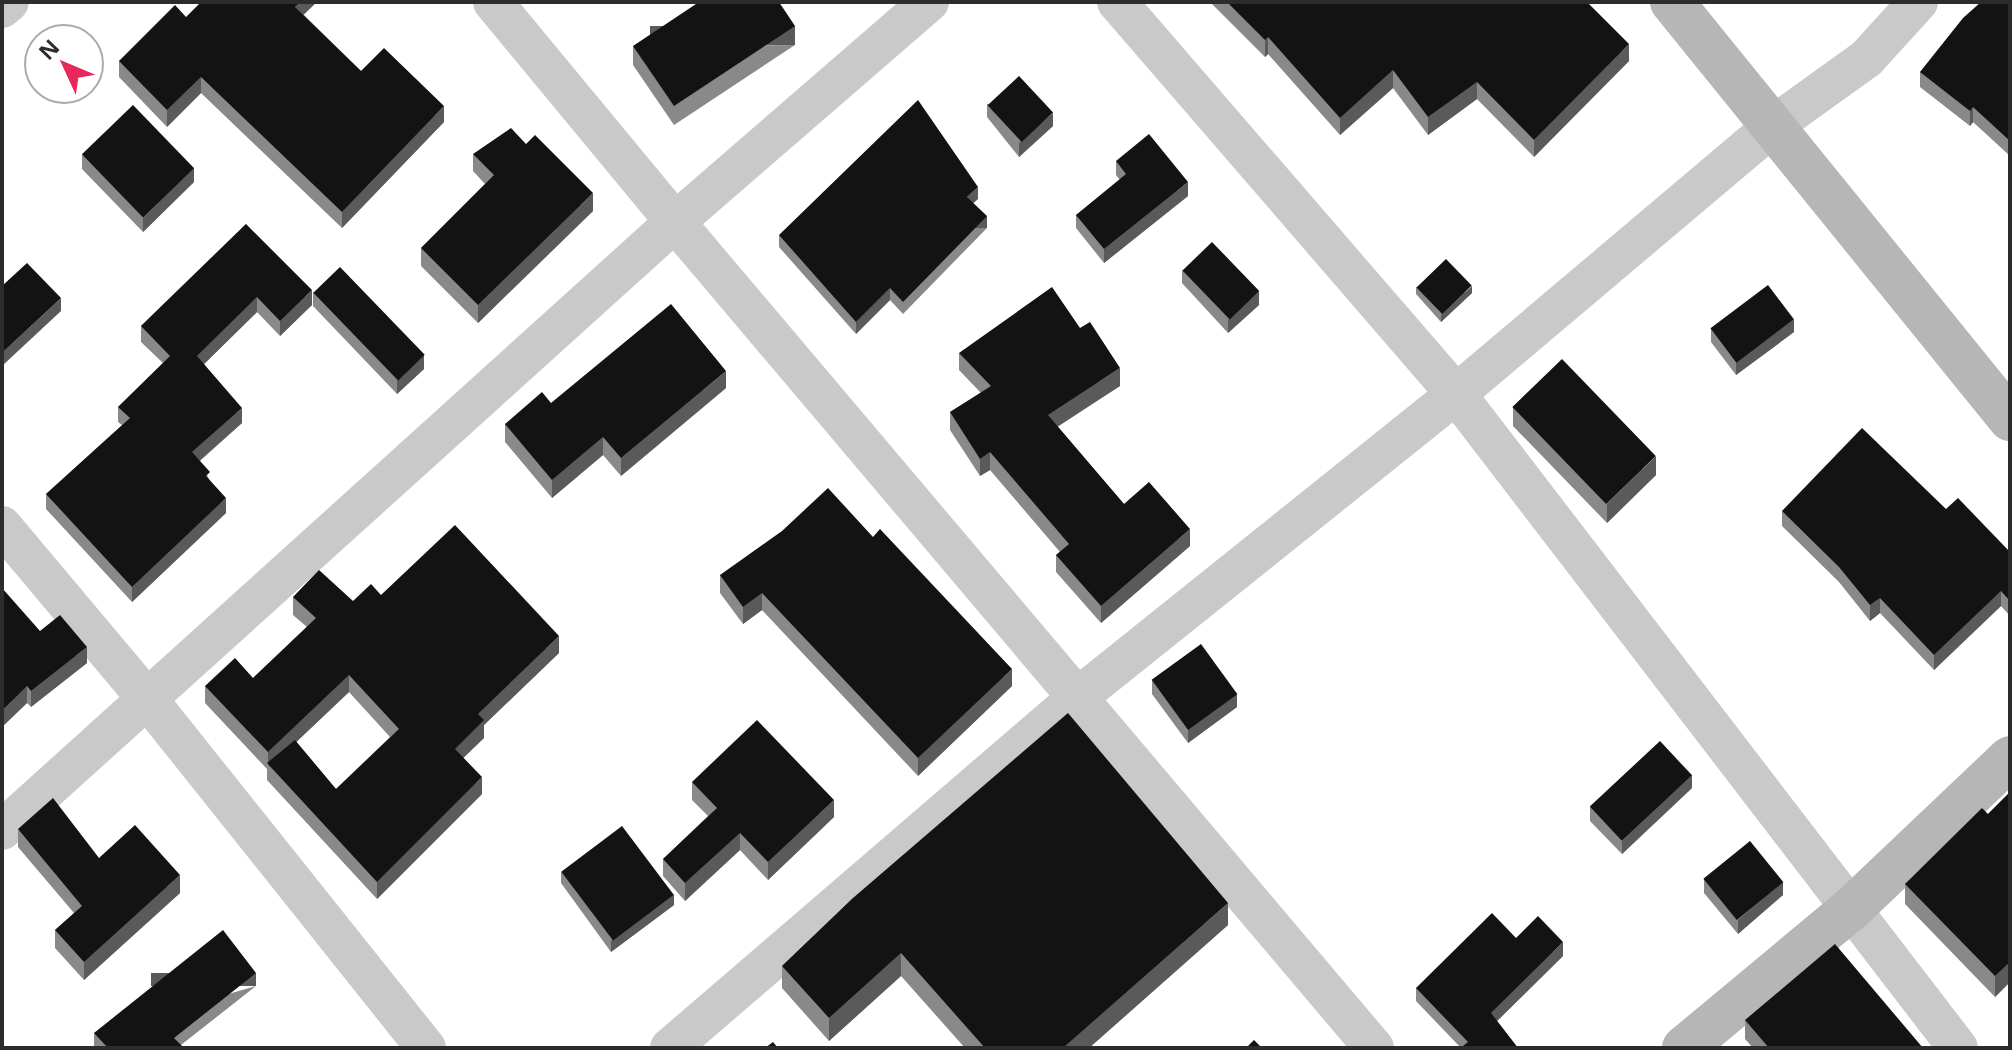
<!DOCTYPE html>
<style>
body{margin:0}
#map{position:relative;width:2012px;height:1050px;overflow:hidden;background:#fff;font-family:"Noto Sans",sans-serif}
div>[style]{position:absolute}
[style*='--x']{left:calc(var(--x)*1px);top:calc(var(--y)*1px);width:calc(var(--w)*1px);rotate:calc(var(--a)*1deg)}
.street>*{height:40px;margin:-20px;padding:0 20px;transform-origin:20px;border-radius:20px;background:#c9c9c9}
.secondary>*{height:44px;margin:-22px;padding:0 22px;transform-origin:22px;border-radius:22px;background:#b6b6b6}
.wall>*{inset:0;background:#898989}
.shaded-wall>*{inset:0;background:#5a5a5a;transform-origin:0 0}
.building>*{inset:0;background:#131313;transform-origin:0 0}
span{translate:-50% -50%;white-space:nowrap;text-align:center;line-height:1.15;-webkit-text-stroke:8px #fff;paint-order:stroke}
.frame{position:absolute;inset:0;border:4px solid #2c2c2c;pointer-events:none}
.north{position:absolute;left:24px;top:24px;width:80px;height:80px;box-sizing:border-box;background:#fff;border:2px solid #ababab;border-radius:50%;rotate:314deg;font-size:22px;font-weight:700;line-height:32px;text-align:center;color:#2c2c2c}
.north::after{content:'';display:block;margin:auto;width:28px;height:36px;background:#e9275c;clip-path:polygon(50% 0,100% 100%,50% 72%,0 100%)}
</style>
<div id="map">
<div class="street">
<div style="--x:493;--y:2;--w:286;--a:50.4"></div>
<div style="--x:675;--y:222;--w:1082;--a:49.76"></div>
<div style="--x:1117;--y:2;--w:518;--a:49.15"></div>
<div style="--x:1456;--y:394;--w:824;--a:52.49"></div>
<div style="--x:2;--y:8;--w:9;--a:-41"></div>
<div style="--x:2;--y:526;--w:229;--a:50"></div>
<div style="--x:149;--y:701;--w:444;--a:51.4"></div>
<div style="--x:2;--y:830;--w:907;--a:-42.1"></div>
<div style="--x:675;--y:222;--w:336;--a:-40.9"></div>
<div style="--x:670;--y:1048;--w:538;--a:-40.71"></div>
<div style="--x:1078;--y:697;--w:484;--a:-38.7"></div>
<div style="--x:1456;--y:394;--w:417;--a:-40.2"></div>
<div style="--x:1774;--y:125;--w:113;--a:-35.7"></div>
<div style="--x:1866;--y:59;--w:77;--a:-47.6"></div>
</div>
<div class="secondary">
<div style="--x:1672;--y:2;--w:537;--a:50.97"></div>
<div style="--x:1684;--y:1048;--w:217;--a:-39.8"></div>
<div style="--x:1851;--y:909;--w:219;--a:-43.5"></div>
</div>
<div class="wall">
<div style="clip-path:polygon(1210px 2px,1587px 2px,1629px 61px,1534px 157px,1477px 99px,1428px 135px,1393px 88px,1340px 135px,1268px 54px,1265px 57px)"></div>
<div style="clip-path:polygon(2010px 2px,2010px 156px,1973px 122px,1970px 126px,1920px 87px,1920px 72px)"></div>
<div style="clip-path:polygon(304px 15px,361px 71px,444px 122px,342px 228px,201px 93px,167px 127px,119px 77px,119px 61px,186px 17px)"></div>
<div style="clip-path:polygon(795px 45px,674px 125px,633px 65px,633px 46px)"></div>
<div style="clip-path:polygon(987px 104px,1053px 126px,1019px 157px,987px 117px)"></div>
<div style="clip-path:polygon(473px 154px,593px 211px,478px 323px,421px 266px,421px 248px,485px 184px,473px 171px)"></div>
<div style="clip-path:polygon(82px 155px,194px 182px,143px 232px,82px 169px)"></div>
<div style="clip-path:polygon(1116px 161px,1188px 196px,1104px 263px,1076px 228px,1076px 215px,1120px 180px,1116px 175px)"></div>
<div style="clip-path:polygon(978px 199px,973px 203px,987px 228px,903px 314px,890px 300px,856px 334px,779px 247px,779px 235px)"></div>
<div style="clip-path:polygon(246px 224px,312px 305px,280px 336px,257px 312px,204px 364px,242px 423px,200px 461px,226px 513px,132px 602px,46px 509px,46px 494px,122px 425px,118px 422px,118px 407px,163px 363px,141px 342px,141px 326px)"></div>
<div style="clip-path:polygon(1182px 270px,1259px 305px,1228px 333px,1182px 283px)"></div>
<div style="clip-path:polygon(1416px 287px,1472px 293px,1441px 322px,1416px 294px)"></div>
<div style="clip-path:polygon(313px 292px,424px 369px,397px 394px,313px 306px)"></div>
<div style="clip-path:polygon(1711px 329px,1794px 332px,1736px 375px,1711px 342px)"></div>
<div style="clip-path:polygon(959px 353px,1120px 386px,1057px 426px,1124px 504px,1190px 546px,1101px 623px,1056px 572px,1056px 555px,1060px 552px,990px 470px,980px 476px,950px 430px,950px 412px,981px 393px,959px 370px)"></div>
<div style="clip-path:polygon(726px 388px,621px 476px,603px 455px,552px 498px,505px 442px,505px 424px,551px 403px)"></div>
<div style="clip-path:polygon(1513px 407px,1656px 475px,1607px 523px,1513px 426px)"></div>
<div style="clip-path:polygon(1946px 509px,2010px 552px,2010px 616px,2001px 606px,1934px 670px,1880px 613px,1870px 621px,1839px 582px,1782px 526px,1782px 511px)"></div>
<div style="clip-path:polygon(873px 537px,1012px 686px,918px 776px,762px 610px,743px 624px,720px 593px,720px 575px)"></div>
<div style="clip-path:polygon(evenodd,381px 595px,559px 653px,484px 725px,484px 738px,463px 758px,482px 794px,377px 899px,267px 780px,267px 769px,205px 703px,205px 686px,253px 678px,307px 627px,293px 615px,293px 597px,353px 601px,381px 595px,349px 692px,390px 737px,336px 789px,296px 742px,349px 692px)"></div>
<div style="clip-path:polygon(40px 631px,87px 663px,31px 707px,27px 703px,2px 727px)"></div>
<div style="clip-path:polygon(1152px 680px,1237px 707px,1188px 743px,1152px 694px)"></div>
<div style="clip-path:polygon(692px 782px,834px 817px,768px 880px,740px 850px,685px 901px,663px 876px,663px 859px,708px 816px,692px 800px)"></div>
<div style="clip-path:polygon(1692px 788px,1622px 854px,1590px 821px,1590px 807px)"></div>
<div style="clip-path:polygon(2010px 792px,2010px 982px,1995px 997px,1905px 904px,1905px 884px,1988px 814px)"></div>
<div style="clip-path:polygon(18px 829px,99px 858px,180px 893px,84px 980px,55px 948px,55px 930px,74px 913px,18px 847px)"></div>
<div style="clip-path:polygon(561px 872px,674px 905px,611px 952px,561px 883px)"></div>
<div style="clip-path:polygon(1704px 880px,1783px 895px,1738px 934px,1704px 893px)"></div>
<div style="clip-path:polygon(853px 898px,1228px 925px,1089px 1048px,965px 1048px,901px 976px,829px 1041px,782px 988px,782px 966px)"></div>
<div style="clip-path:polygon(1516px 938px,1563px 956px,1497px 1021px,1518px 1048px,1461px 1048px,1416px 1001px,1416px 988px)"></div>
<div style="clip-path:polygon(256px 986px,181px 1045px,182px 1048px,95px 1048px,94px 1046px,94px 1033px)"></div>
<div style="clip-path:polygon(1745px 1020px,1923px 1048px,1753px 1048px,1745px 1039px)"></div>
</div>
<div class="shaded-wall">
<div style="clip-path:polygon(301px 2px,317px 2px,295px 23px,295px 7px)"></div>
<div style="left:795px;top:26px;width:19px;height:145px;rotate:90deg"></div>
<div style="clip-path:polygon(1268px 37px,1268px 54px,1265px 57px,1265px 40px)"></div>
<div style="clip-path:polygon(1629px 44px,1629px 61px,1534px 157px,1534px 140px)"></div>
<div style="clip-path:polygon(1393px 70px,1393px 88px,1340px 135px,1340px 118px)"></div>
<div style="clip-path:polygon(201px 77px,201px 93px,167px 127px,167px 110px)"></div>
<div style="clip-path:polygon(1477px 82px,1477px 99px,1428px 135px,1428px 117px)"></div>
<div style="clip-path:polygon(444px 106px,444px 122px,342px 228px,342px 212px)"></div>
<div style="clip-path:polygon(1973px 107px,1973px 122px,1970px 126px,1970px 111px)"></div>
<div style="clip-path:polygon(1053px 113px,1053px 126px,1019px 157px,1019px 143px)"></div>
<div style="clip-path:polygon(194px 168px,194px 182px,143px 232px,143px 218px)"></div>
<div style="clip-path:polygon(1188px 182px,1188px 196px,1104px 263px,1104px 249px)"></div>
<div style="clip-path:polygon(978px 187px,978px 199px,967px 209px,967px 197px)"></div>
<div style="clip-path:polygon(593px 193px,593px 211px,478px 323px,478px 305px)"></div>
<div style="left:987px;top:216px;width:12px;height:120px;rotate:90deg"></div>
<div style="clip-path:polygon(1472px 286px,1472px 293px,1441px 322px,1441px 315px)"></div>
<div style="clip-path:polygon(890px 288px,890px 300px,856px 334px,856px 322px)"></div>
<div style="clip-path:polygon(312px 290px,312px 305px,280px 336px,280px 321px)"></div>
<div style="clip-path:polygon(1259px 291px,1259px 305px,1228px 333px,1228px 320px)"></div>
<div style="clip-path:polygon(257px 297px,257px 312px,197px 371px,197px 356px)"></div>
<div style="clip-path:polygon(61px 298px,61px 311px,2px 366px,2px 353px)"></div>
<div style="clip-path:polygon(1794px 319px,1794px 332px,1736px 375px,1736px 362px)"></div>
<div style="clip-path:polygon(424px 355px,424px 369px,397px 394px,397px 380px)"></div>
<div style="clip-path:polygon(1120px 368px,1120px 386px,1048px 433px,1048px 415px)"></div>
<div style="clip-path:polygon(726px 371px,726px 388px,621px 476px,621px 458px)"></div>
<div style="clip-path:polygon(242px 408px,242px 423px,192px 467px,192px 452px)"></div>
<div style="clip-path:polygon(603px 437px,603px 455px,552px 498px,552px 480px)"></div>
<div style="clip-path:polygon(990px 452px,990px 470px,980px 476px,980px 459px)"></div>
<div style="clip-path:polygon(1656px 456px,1656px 475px,1607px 523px,1607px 504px)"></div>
<div style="clip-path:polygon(226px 498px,226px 513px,132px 602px,132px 587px)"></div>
<div style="clip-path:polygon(1190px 529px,1190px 546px,1101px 623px,1101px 606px)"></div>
<div style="clip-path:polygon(2001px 591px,2001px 606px,1934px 670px,1934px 655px)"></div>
<div style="clip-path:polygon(762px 593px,762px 610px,743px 624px,743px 607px)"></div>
<div style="clip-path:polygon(1880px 598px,1880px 613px,1870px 621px,1870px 605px)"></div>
<div style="clip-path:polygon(559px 636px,559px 653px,484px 725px,484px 738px,455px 766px,455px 749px,478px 714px)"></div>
<div style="clip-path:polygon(87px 647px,87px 663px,31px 707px,31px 691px)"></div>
<div style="clip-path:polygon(1012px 669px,1012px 686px,918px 776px,918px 758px)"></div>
<div style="clip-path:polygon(349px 675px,349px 692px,270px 767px,268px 764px,268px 752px)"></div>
<div style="clip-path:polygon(27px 686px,27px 703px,2px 727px,2px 711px)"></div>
<div style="clip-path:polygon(1237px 694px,1237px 707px,1188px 743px,1188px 730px)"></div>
<div style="clip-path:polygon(1692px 775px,1692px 788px,1622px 854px,1622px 841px)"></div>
<div style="clip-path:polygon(482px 777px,482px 794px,377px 899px,377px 882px)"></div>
<div style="clip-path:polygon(834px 800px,834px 817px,768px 880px,768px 862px)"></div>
<div style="clip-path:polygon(740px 833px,740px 850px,685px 901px,685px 883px)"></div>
<div style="clip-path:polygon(180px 875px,180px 893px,84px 980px,84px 962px)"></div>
<div style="clip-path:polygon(1783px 882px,1783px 895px,1738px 934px,1738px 920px)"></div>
<div style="clip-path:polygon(674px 894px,674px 905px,611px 952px,611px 941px)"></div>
<div style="clip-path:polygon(1228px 903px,1228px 925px,1089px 1048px,1063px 1048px)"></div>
<div style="clip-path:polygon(1563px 942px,1563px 956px,1491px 1027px,1491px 1013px)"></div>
<div style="clip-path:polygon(901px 953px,901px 976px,829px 1041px,829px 1018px)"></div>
<div style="clip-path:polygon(2010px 962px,2010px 982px,1995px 997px,1995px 976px)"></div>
<div style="left:256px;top:973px;width:13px;height:105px;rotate:90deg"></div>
</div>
<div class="building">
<div style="clip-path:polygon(201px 2px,301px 2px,295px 7px,361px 71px,384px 48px,444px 106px,342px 212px,201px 77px,167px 110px,119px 61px,175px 5px,186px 17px)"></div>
<div style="clip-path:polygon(699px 2px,779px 2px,795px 26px,674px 106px,633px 46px)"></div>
<div style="clip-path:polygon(1227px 2px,1587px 2px,1629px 44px,1534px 140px,1477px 82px,1428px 117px,1393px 70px,1340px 118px,1268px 37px,1265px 40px)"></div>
<div style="clip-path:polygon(1981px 2px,2010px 2px,2010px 141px,1973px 107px,1970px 111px,1920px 72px,1963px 18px)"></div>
<div style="left:1019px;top:76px;width:50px;height:43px;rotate:47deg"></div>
<div style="clip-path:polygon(918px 100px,978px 187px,967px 197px,987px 216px,903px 302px,890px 288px,856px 322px,779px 235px)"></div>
<div style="left:133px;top:105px;width:88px;height:71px;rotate:46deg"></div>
<div style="clip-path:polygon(511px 128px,526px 144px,535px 135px,593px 193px,478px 305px,421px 248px,494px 175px,473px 154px)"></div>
<div style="clip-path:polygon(1149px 134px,1188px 182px,1104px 249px,1076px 215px,1126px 174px,1116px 161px)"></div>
<div style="clip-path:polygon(246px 224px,312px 290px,280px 321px,257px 297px,197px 356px,242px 408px,192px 452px,210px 472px,206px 476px,226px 498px,132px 587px,46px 494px,130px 418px,118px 407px,170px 356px,141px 326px)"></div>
<div style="left:1212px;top:242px;width:68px;height:41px;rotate:46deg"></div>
<div style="left:1446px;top:259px;width:37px;height:41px;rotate:46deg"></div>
<div style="clip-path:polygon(27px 263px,61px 298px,2px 353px,2px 286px)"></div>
<div style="left:340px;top:267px;width:122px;height:37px;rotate:46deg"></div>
<div style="left:1768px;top:285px;width:43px;height:72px;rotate:53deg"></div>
<div style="clip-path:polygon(1052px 287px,1080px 328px,1090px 322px,1120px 368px,1048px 415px,1124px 504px,1149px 482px,1190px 529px,1101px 606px,1056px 555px,1069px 544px,990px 452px,980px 459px,950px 412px,991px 386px,959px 353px)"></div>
<div style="clip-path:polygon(671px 304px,726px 371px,621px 458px,603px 437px,552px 480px,505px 424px,542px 392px,551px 403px)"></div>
<div style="left:1562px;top:359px;width:135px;height:69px;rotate:46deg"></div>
<div style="clip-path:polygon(1862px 428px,1946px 509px,1958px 498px,2010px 552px,2010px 601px,2001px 591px,1934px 655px,1880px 598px,1870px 605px,1839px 567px,1782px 511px)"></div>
<div style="clip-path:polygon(828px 488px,873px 537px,880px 529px,1012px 669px,918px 758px,762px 593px,743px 607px,720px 575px,782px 531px)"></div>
<div style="clip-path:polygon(455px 525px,559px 636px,478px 714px,484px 720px,455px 749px,482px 777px,377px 882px,267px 763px,295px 740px,336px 789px,399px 729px,349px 675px,268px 752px,205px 686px,235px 658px,253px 678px,316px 618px,293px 597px,319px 570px,353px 601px,371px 584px,381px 595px)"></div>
<div style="clip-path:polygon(2px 588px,40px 631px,60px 615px,87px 647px,31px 691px,27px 686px,2px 711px)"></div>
<div style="left:1201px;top:644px;width:62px;height:61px;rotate:54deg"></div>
<div style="clip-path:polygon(1068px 713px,1228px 903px,1063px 1048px,985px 1048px,901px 953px,829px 1018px,782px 966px,853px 898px)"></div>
<div style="clip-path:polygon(757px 720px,834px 800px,768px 862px,740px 833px,685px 883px,663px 859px,717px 808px,692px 782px)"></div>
<div style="left:1660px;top:741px;width:47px;height:96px;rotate:47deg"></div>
<div style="clip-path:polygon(2010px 792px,2010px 962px,1995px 976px,1905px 884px,1982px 808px,1988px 814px)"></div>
<div style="clip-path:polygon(53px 798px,99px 858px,135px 825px,180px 875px,84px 962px,55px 930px,82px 906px,18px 829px)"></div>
<div style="left:622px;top:826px;width:86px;height:76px;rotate:53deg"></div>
<div style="left:1750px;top:841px;width:53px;height:60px;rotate:51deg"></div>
<div style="clip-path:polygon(1492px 913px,1516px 938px,1538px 916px,1563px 942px,1491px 1013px,1518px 1048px,1464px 1048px,1463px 1046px,1468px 1042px,1416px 988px)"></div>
<div style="clip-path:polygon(223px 930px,256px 973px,174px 1038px,182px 1046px,180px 1048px,108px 1048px,94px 1033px)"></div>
<div style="clip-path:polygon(1835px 944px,1923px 1048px,1769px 1048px,1745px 1020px)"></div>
<div style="clip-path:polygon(1254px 1040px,1262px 1048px,1246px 1048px)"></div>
<div style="clip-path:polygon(773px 1042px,778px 1048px,765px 1048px)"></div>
</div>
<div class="frame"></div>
<div class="north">N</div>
</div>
